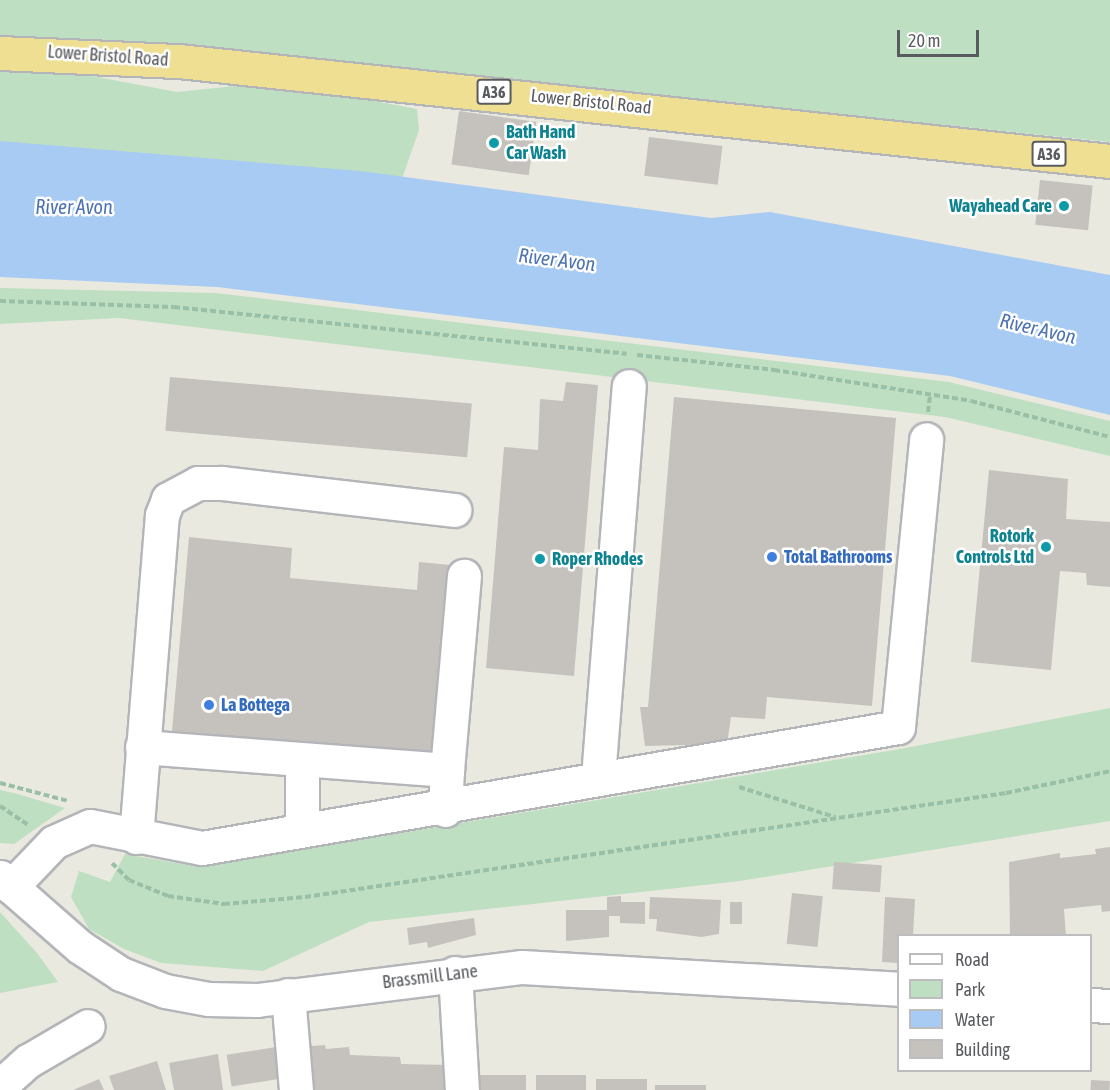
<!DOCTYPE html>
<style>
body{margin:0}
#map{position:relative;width:1110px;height:1090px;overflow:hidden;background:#eae9e0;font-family:"Asap Condensed",sans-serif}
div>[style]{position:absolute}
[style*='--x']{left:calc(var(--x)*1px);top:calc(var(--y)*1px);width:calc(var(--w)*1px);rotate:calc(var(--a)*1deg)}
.green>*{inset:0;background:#bfdfc2}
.water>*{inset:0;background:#a7cbf3}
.building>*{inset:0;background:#c5c2bd;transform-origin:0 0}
.path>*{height:4px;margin-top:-2px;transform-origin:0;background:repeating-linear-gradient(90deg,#9abfa7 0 6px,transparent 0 9px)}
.roads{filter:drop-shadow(2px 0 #b3b5b9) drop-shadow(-2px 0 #b3b5b9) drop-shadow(0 2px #b3b5b9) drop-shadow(0 -2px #b3b5b9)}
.minor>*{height:33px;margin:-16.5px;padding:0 16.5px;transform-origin:16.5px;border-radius:16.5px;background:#fff}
.highway>*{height:33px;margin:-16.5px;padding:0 16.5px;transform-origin:16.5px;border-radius:16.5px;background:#eedf93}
.dots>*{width:16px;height:16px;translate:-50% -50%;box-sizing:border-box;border:3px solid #fff;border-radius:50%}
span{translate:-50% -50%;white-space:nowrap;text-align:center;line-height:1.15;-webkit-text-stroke:5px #fff;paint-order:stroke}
.shield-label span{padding:2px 4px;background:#fff;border:2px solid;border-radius:4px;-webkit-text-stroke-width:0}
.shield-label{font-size:16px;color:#595b5f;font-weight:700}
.street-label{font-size:18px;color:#595b5f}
.culture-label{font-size:18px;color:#0d838f;font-weight:700}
.left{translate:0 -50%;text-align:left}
.right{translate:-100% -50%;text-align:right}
.shop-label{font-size:18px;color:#366cbe;font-weight:700}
.water-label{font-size:20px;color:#4f75b1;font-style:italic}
.legend{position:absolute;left:897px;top:934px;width:195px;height:138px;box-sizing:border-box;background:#fff;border:2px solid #bdbdbf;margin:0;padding:8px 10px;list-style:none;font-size:18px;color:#595b5f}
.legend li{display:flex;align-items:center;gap:12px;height:30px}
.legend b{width:30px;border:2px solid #bdbdbf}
.scale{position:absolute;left:897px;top:30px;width:82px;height:27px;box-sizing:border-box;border:3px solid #595b5f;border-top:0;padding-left:8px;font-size:18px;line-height:21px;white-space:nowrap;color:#595b5f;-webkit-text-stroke:4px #fff;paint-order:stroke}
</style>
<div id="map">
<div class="green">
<div style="clip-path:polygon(0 0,1110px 0,1110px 142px,181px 47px,0 39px)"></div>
<div style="clip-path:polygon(0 67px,76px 73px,177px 92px,273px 82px,417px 109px,419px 130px,397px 193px,0 160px)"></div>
<div style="clip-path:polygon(0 288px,216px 293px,949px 382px,1110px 421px,1110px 456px,945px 417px,119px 318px,0 324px)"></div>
<div style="clip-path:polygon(1110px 708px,1110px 821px,740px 881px,369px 922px,263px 971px,161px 963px,124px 949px,89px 929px,71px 897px,79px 871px,110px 882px,125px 854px,199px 867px,900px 749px)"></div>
<div style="clip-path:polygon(0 790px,14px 793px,65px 808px,14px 844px,0 843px)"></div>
<div style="clip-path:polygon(0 912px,37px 953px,58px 982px,0 993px)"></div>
</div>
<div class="water">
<div style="clip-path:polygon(0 141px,360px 171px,711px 218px,770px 212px,1110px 275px,1110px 415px,950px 376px,217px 287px,0 277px)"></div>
</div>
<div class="building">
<div style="left:459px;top:111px;width:78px;height:54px;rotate:8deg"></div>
<div style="left:649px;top:137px;width:74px;height:39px;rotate:7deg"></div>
<div style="left:1040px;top:180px;width:53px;height:45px;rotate:6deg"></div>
<div style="left:170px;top:377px;width:303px;height:54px;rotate:5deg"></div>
<div style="clip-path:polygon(566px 382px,598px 385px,574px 676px,486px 668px,504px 447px,538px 450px,540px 399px,563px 401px)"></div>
<div style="clip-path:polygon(674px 397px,896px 418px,872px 706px,767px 697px,765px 719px,731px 717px,727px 744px,645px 746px,640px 707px,648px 707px)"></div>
<div style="clip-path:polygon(989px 470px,1068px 479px,1066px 519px,1110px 522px,1110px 587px,1087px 585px,1086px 573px,1060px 571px,1051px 670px,971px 662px)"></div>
<div style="clip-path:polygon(189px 537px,292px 548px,290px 578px,417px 590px,419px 562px,451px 565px,434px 757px,172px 731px)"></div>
<div style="clip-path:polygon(1110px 847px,1110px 911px,1102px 912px,1101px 905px,1064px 909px,1066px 936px,1010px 936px,1009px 862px,1060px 853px,1060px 858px,1096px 854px,1095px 849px)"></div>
<div style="left:834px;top:862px;width:48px;height:27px;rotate:4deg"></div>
<div style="left:792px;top:893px;width:31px;height:51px;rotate:6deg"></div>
<div style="clip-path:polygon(621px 896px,621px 902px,645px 902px,645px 924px,620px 923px,620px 916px,609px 916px,609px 937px,566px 941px,566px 910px,607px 910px,607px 897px)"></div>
<div style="clip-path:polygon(650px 897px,721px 900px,719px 934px,701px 937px,656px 931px,657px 919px,649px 919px)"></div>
<div style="clip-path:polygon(885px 897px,915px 899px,913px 936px,898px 936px,898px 963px,882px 962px)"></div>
<div style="left:730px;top:902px;width:12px;height:22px"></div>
<div style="clip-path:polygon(474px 918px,476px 935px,428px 948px,427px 942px,409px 945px,407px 928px)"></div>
<div style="clip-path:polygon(325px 1045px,326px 1049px,349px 1047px,350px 1055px,400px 1057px,401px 1064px,451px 1065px,453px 1090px,304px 1090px,300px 1047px)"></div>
<div style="left:276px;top:1047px;width:32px;height:50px;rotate:81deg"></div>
<div style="clip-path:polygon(218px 1054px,223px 1090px,174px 1090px,169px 1063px)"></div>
<div style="clip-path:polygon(157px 1061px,166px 1090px,114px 1090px,109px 1076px)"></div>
<div style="left:476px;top:1075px;width:50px;height:15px"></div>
<div style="left:536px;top:1075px;width:50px;height:15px"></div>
<div style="clip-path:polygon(99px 1079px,104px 1090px,73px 1090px)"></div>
<div style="left:596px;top:1079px;width:51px;height:11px"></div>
<div style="left:1091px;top:1080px;width:19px;height:10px;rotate:3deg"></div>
<div style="left:655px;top:1085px;width:51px;height:5px"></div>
</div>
<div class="path">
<div style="--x:0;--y:301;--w:174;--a:2"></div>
<div style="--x:174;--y:307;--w:455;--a:5.9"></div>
<div style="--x:637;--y:355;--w:138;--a:6.2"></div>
<div style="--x:774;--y:370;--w:199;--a:8.9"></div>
<div style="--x:971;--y:401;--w:144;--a:14.5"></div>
<div style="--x:928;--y:412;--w:16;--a:-83"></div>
<div style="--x:0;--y:783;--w:70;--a:14.8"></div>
<div style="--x:739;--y:787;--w:101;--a:17.4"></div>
<div style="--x:0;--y:806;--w:34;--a:34"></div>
<div style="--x:112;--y:863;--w:24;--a:45"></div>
<div style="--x:129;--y:880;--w:42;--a:22.3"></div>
<div style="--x:168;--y:896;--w:57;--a:8.1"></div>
<div style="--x:224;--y:904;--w:81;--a:-4.9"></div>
<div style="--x:305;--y:897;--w:709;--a:-8.44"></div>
<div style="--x:1006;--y:793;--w:106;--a:-11.9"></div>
</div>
<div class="roads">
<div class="minor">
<div style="--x:142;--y:747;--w:306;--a:4.3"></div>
<div style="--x:447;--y:770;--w:40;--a:92.9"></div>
<div style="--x:447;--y:770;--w:195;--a:-85"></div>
<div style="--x:598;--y:777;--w:392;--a:-85.5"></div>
<div style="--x:302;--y:830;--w:69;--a:-90"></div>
<div style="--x:136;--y:837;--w:323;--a:-85.4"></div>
<div style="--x:162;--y:515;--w:17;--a:-69"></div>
<div style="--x:168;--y:499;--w:34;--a:-28"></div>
<div style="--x:198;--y:483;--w:24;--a:0"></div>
<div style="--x:222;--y:483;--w:234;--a:6.6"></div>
<div style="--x:0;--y:877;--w:106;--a:41.2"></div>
<div style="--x:80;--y:947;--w:49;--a:33.4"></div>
<div style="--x:121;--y:974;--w:47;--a:21.1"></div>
<div style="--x:165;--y:991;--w:44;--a:10.5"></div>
<div style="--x:208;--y:999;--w:49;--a:1.2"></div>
<div style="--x:257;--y:1000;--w:267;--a:-7.1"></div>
<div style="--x:522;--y:967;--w:377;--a:3.3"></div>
<div style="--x:11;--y:887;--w:62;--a:-46.3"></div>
<div style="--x:54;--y:842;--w:39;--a:-24"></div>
<div style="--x:90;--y:826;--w:114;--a:11.1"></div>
<div style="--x:202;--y:848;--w:706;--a:-9.86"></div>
<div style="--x:898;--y:727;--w:289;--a:-84.4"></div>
<div style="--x:455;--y:973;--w:117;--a:86.6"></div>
<div style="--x:288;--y:995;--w:95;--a:85.2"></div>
<div style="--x:1090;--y:1005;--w:20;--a:3"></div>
<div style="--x:0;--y:1086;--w:38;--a:-42"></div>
<div style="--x:28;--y:1061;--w:69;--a:-30.3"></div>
</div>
<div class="highway">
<div style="--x:0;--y:53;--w:179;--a:2.6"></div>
<div style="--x:179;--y:61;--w:936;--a:6.13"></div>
</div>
</div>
<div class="dots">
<div style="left:494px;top:143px;background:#0f9aa8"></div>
<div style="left:1064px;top:206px;background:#0f9aa8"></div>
<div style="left:1046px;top:547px;background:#0f9aa8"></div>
<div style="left:772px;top:557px;background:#3f7fe0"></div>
<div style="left:540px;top:559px;background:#0f9aa8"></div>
<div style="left:209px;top:705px;background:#3f7fe0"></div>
</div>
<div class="shield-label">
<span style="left:494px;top:92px">A36</span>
<span style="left:1049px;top:154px">A36</span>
</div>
<div class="street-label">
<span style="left:108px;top:56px;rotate:4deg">Lower Bristol Road</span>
<span style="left:591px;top:102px;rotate:6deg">Lower Bristol Road</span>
<span style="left:430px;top:977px;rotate:-7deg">Brassmill Lane</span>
</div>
<div class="culture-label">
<span class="left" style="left:506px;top:143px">Bath Hand<br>Car Wash</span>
<span class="right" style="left:1052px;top:206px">Wayahead Care</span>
<span class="right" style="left:1034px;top:547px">Rotork<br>Controls Ltd</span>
<span class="left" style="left:552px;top:559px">Roper Rhodes</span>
</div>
<div class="shop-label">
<span class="left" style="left:784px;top:557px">Total Bathrooms</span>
<span class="left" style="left:221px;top:705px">La Bottega</span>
</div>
<div class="water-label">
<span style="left:74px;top:206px">River Avon</span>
<span style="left:557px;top:259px;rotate:7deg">River Avon</span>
<span style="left:1038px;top:328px;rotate:13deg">River Avon</span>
</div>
<ul class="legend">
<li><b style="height:8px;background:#fff"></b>Road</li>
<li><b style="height:16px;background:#bfdfc2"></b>Park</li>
<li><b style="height:16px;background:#a7cbf3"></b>Water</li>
<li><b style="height:16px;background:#c5c2bd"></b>Building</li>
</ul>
<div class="scale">20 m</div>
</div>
